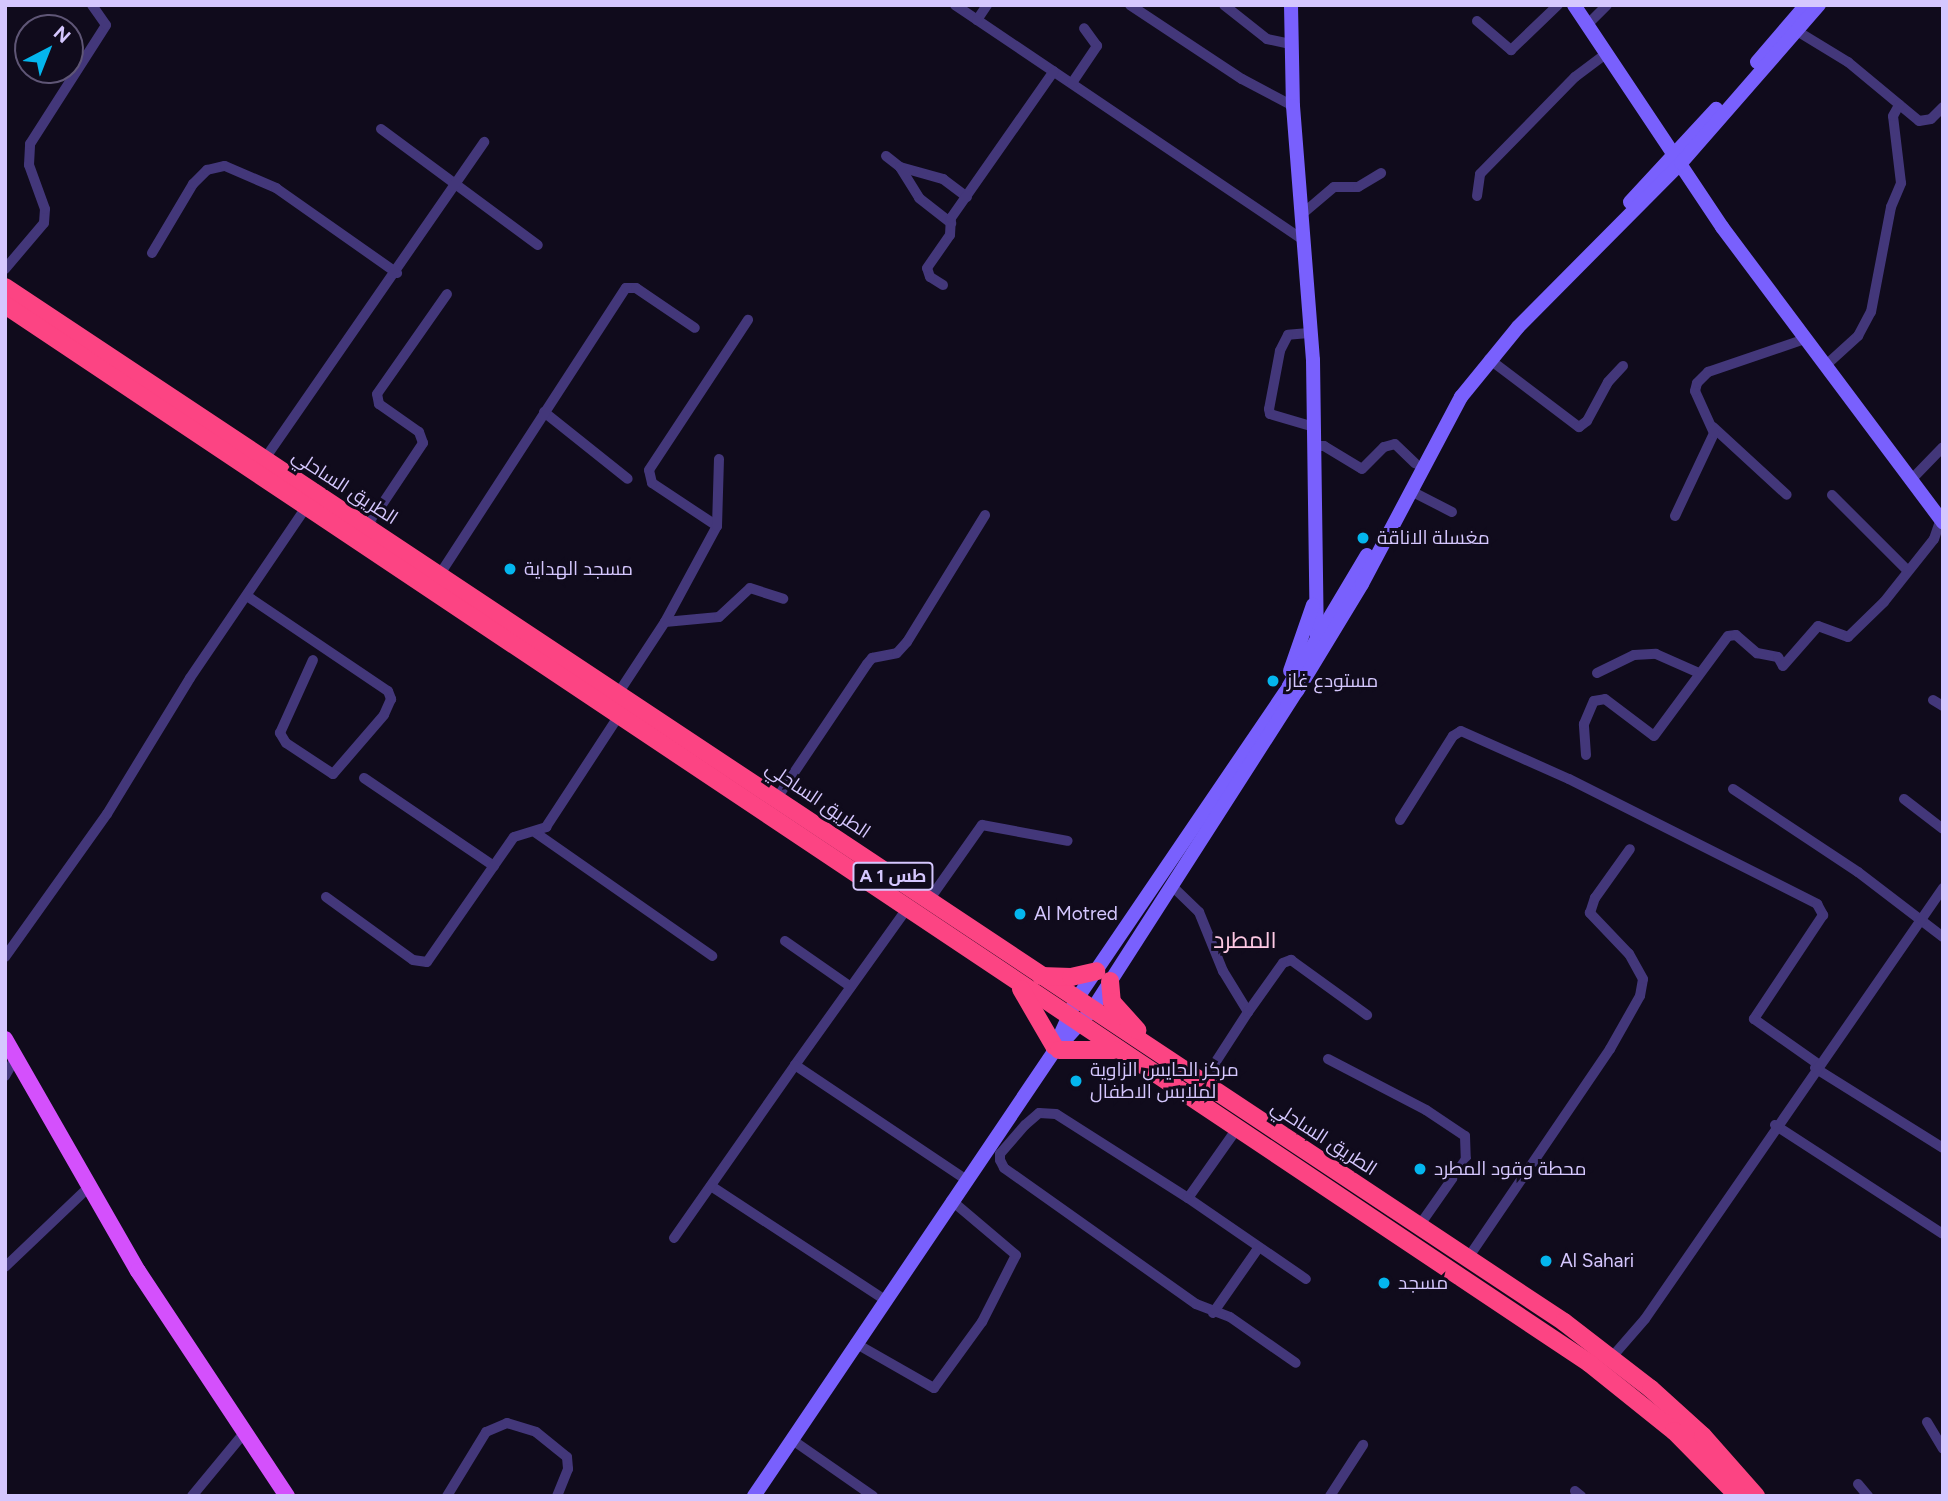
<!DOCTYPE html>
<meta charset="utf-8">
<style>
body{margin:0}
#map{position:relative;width:1948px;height:1501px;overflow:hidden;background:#100b1c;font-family:Figtree,Cairo,sans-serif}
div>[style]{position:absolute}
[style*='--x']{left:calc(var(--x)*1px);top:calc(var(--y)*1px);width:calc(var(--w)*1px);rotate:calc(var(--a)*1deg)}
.street>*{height:10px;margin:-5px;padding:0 5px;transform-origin:5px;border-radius:5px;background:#43377a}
.secondary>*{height:14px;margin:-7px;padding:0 7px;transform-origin:7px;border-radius:7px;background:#7960fd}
.primary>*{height:16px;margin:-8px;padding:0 8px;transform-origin:8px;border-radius:8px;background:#d450fc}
.highway>*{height:18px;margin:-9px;padding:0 9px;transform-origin:9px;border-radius:9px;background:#fc4483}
.dots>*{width:19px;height:19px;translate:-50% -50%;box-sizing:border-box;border:4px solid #100b1c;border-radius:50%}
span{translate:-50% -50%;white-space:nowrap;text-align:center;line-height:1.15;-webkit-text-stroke:6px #100b1c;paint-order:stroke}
.shield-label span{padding:2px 5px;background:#100b1c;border:2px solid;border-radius:5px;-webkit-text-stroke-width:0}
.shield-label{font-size:18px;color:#d5c7fe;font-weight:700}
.street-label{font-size:19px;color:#d5c7fe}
.poi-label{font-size:19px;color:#d5c7fe}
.left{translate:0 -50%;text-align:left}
.quarter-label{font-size:23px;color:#fec9e4}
.frame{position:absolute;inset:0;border:7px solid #d5c7fe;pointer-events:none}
.north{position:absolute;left:14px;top:14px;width:70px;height:70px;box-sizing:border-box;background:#100b1c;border:2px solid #5f5676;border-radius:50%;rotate:42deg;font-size:19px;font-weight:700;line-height:28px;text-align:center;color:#d5c7fe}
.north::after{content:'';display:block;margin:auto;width:24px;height:32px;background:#04b6ee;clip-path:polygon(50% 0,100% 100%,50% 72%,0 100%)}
</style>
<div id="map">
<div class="street">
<div style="--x:955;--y:5;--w:419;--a:34"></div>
<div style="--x:1130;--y:5;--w:134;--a:33.5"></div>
<div style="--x:1242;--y:79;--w:58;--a:27.9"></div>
<div style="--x:1224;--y:5;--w:55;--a:38.3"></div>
<div style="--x:1267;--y:39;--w:24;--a:12"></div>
<div style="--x:977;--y:20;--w:18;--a:-56"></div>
<div style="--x:1477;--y:21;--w:45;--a:40.5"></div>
<div style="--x:1511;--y:50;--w:65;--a:-43.8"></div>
<div style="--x:1587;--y:25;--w:28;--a:-45"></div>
<div style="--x:1797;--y:31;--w:60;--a:31.3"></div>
<div style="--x:1848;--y:62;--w:92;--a:39.7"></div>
<div style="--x:1919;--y:121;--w:12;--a:-9"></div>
<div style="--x:1931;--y:119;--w:17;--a:-45"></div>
<div style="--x:1072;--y:83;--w:45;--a:-56"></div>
<div style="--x:1097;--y:46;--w:22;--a:-126"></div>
<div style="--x:381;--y:129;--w:195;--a:36.5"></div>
<div style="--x:886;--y:156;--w:18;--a:38"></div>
<div style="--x:900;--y:167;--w:45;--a:15.6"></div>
<div style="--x:943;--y:179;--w:30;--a:37"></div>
<div style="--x:900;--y:167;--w:36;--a:58"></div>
<div style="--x:919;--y:198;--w:41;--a:38"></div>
<div style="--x:1477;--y:196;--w:22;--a:-82"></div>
<div style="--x:1480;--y:174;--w:136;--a:-45.6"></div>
<div style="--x:1575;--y:77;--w:40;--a:-37"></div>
<div style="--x:1301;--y:215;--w:43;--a:-40.3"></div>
<div style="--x:1334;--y:187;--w:24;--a:0"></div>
<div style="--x:1358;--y:187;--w:27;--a:-31"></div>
<div style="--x:152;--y:253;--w:80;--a:-59.3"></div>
<div style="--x:193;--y:184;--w:20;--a:-45"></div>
<div style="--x:207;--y:170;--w:18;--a:-13"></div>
<div style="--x:225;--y:166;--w:56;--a:23.3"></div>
<div style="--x:276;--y:188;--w:148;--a:35.1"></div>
<div style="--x:5;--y:269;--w:60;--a:-49.7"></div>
<div style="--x:44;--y:223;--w:14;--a:-86"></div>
<div style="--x:45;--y:209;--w:47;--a:-110"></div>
<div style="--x:29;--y:165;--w:21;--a:-87"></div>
<div style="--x:30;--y:144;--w:141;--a:-57.4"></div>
<div style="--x:106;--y:25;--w:24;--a:-125"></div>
<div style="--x:943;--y:285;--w:15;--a:-148"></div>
<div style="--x:930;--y:277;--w:9;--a:-108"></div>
<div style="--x:927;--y:268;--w:40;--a:-55.1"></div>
<div style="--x:950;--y:235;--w:17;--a:-87"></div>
<div style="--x:951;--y:218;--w:179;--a:-55"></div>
<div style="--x:1309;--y:333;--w:21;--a:175"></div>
<div style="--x:1288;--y:335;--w:18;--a:117"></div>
<div style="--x:1280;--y:351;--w:59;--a:100.7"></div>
<div style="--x:1269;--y:409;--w:5;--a:79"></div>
<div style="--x:1270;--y:414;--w:46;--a:16.5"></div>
<div style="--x:1489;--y:359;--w:113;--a:37.1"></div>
<div style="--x:1579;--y:427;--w:10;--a:-37"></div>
<div style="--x:1587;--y:421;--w:44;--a:-61.7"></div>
<div style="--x:1608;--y:382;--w:22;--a:-47"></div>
<div style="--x:1825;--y:366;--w:45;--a:-42.3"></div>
<div style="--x:1858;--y:336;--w:27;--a:-62"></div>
<div style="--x:1871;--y:312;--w:107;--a:-79.2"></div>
<div style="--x:1891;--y:207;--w:26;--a:-67"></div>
<div style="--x:1901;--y:183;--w:67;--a:-96.8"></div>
<div style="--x:1893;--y:116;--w:13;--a:-61"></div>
<div style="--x:544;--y:412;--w:107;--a:38.6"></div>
<div style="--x:1713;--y:427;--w:100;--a:42.6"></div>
<div style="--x:1313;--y:446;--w:11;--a:0"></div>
<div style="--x:1324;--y:446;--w:44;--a:31.2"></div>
<div style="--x:1362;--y:469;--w:31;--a:-45"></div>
<div style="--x:1384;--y:447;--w:11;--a:-15"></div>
<div style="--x:1395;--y:444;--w:28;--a:44"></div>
<div style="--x:264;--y:460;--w:387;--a:-55.3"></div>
<div style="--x:1910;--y:481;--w:47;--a:-45.9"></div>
<div style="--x:1411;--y:491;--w:46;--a:27.1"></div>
<div style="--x:1832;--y:495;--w:107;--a:45"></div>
<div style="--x:1675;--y:516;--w:92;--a:-64.8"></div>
<div style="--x:1714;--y:433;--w:46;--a:-114.3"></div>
<div style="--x:1695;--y:391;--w:8;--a:-76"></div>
<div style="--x:1697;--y:383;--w:16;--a:-45"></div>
<div style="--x:1708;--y:372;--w:102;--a:-18.8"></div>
<div style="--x:717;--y:526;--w:78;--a:-146.5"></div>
<div style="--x:652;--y:483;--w:13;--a:-103"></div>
<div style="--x:649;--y:470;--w:180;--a:-56.6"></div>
<div style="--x:367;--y:527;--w:101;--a:-56.3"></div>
<div style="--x:423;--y:443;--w:12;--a:-110"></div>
<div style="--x:419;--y:432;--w:49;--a:-145"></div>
<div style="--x:379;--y:404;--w:10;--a:-101"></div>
<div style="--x:377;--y:394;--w:122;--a:-55"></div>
<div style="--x:440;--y:574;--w:341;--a:-57"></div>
<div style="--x:626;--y:288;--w:10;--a:0"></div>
<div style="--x:636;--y:288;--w:71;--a:34.1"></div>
<div style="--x:247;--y:596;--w:170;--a:34"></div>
<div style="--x:388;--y:691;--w:9;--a:69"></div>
<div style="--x:391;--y:699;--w:17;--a:114"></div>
<div style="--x:384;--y:715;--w:78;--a:130.8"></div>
<div style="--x:333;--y:774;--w:56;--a:-146.6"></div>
<div style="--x:286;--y:743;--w:12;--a:-121"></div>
<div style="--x:280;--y:733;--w:80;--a:-65.7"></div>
<div style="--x:665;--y:622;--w:54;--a:-5.3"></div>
<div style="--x:719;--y:617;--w:42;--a:-43.1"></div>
<div style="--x:750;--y:588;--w:35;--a:18"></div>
<div style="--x:1597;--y:673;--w:41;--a:-25.9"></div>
<div style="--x:1634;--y:655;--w:22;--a:-3"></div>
<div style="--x:1656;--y:654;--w:47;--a:23.8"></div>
<div style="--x:619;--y:692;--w:84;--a:-56.7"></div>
<div style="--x:665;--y:622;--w:109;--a:-61.6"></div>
<div style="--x:717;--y:526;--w:67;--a:-88.3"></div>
<div style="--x:1933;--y:700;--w:12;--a:31"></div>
<div style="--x:1586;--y:755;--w:31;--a:-94"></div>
<div style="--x:1584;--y:724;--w:25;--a:-67"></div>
<div style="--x:1594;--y:701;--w:11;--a:-10"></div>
<div style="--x:1605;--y:699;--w:61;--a:37.1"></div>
<div style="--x:1654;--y:736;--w:124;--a:-53.5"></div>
<div style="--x:1728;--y:636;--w:8;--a:-7"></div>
<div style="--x:1736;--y:635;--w:28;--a:41"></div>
<div style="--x:1757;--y:653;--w:21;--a:11"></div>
<div style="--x:1778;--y:657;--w:10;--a:61"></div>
<div style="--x:1783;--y:666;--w:53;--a:-48.8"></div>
<div style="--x:1818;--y:626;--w:32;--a:20"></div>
<div style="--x:1848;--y:637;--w:50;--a:-44.2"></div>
<div style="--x:1884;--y:602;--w:80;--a:-51.6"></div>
<div style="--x:1934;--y:539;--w:21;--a:-71"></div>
<div style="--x:364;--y:778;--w:157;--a:34.1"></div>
<div style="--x:1733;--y:789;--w:150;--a:33.6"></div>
<div style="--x:1858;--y:872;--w:107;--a:37.4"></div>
<div style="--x:777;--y:798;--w:161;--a:-56.1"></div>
<div style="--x:867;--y:664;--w:8;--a:-50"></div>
<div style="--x:872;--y:658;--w:25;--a:-11"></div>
<div style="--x:897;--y:653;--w:15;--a:-48"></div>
<div style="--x:907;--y:642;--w:149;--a:-58.4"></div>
<div style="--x:1904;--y:799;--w:49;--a:37.6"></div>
<div style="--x:1400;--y:820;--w:99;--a:-57.8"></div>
<div style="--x:1453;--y:736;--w:9;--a:-32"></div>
<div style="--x:1461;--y:731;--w:118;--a:24"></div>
<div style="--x:1569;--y:779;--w:278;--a:26.7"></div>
<div style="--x:1817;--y:904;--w:13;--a:61"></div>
<div style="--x:1823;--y:915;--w:125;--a:123.6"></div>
<div style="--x:1754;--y:1019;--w:78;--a:35.1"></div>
<div style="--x:536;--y:833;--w:215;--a:34.9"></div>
<div style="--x:1171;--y:885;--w:39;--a:44"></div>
<div style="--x:1199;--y:912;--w:64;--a:67.9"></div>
<div style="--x:1223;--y:971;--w:48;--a:58.6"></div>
<div style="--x:1248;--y:1012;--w:85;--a:122.9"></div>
<div style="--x:326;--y:897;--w:107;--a:35.9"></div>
<div style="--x:413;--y:960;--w:14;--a:8"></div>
<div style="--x:427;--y:962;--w:152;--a:-55.2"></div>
<div style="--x:514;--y:837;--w:34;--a:-17"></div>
<div style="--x:546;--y:827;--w:135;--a:-56.8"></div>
<div style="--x:929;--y:900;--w:92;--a:-54.8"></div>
<div style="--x:982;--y:825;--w:87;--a:10.5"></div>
<div style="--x:785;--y:941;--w:80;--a:34.9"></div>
<div style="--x:5;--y:957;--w:176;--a:-54.5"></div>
<div style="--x:107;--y:814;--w:159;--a:-58.6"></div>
<div style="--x:190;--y:678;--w:208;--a:-55.8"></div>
<div style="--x:1248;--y:1012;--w:60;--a:-54.5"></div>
<div style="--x:1283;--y:963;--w:9;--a:-21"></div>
<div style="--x:1291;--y:960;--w:94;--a:35.9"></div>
<div style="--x:1328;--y:1059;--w:110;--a:27.5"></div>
<div style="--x:1426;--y:1110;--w:47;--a:33.7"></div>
<div style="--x:1465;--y:1136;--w:23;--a:88"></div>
<div style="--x:1466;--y:1159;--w:82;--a:125"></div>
<div style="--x:795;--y:1065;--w:196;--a:-54.4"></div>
<div style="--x:1815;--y:1068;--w:151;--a:32"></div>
<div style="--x:5;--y:1076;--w:22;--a:-60"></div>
<div style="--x:1775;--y:1125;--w:200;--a:33"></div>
<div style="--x:1236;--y:1130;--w:83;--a:125.2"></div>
<div style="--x:1188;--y:1198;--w:156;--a:-147.5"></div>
<div style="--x:1056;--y:1114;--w:17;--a:-177"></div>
<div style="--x:1039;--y:1113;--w:18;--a:139"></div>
<div style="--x:1025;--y:1125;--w:38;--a:131"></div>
<div style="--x:1000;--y:1154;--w:6;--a:90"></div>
<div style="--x:1000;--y:1160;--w:9;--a:63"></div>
<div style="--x:1004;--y:1168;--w:235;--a:35.3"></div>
<div style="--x:1196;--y:1304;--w:36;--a:21"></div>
<div style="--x:1230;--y:1317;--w:80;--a:34.9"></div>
<div style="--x:711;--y:1186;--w:207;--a:33.2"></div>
<div style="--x:1188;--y:1198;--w:143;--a:34.5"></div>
<div style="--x:674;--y:1238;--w:211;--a:-55"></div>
<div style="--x:795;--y:1065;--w:205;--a:33.8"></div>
<div style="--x:1468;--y:1258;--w:253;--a:-55.8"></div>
<div style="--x:1610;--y:1049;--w:61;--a:-60.5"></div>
<div style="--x:1640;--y:996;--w:17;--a:-80"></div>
<div style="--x:1643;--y:979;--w:29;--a:-119"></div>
<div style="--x:1629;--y:954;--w:57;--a:-133.6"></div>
<div style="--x:1590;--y:913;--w:16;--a:-72"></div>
<div style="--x:1595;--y:898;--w:60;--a:-54.5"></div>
<div style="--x:5;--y:1267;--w:115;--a:-43.6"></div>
<div style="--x:1213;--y:1313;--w:80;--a:-55.1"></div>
<div style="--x:855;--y:1343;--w:91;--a:29.7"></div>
<div style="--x:934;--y:1388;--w:82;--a:-54"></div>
<div style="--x:982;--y:1322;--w:75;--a:-63.1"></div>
<div style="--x:1016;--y:1255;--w:85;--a:-139.8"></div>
<div style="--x:1612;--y:1357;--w:50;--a:-49"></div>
<div style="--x:1645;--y:1319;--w:524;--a:-55.34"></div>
<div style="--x:1927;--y:1422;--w:31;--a:59"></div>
<div style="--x:791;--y:1439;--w:100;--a:34.8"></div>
<div style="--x:1858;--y:1484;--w:16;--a:50"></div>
<div style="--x:1575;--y:1491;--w:8;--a:40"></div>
<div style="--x:192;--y:1496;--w:83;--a:-50.4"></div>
<div style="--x:447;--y:1496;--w:75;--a:-58.6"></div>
<div style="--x:486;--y:1432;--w:23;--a:-23"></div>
<div style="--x:507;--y:1423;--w:30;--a:17"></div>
<div style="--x:536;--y:1432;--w:40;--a:39"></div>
<div style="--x:567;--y:1457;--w:12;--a:85"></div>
<div style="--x:568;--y:1469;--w:29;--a:112"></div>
<div style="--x:1330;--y:1496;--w:61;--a:-57.1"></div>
</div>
<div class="secondary">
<div style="--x:1291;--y:5;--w:101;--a:88.9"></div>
<div style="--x:1293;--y:106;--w:255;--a:85.5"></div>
<div style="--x:1313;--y:360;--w:280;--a:89.2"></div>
<div style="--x:1574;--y:5;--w:267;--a:56.3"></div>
<div style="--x:1722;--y:227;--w:369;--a:53.2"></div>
<div style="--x:1757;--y:62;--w:75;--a:-49.3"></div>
<div style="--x:1630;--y:202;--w:127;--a:-47.2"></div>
<div style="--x:1290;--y:671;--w:70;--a:-70.8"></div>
<div style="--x:1053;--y:1051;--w:56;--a:-65.7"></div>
<div style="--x:1076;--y:1000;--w:376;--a:-55.8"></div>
<div style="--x:1287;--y:689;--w:156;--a:-59.2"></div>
<div style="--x:754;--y:1496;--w:534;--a:-55.98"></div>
<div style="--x:1053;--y:1053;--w:58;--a:-47.8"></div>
<div style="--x:1092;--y:1010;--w:379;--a:-57.3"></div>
<div style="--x:1297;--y:691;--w:125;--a:-58.7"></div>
<div style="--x:1362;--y:584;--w:212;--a:-62.1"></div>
<div style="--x:1461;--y:397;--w:90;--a:-50.8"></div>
<div style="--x:1518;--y:327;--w:231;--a:-45.2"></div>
<div style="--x:1681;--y:163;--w:210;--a:-48.9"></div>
</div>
<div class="primary">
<div style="--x:5;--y:1039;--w:267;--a:60.2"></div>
<div style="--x:138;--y:1271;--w:270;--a:56.5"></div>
</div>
<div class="highway">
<div style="--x:5;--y:287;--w:1871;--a:33.58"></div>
<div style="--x:1564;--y:1322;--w:110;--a:37.6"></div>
<div style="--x:1651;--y:1389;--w:70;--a:42.1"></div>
<div style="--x:1703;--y:1436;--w:80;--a:48.5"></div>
<div style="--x:5;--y:305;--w:1905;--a:33.74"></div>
<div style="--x:1589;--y:1363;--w:109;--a:38.7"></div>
<div style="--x:1674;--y:1431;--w:91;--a:45.4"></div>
<div style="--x:1041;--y:976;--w:30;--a:2"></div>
<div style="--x:1071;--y:977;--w:26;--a:-13"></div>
<div style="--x:1110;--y:981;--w:21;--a:85"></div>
<div style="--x:1112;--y:1002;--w:38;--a:48"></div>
<div style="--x:1021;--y:989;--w:66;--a:59.9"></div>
<div style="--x:1059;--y:1050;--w:55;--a:0"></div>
</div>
<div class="dots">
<div style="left:1363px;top:538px;background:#04b6ee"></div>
<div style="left:510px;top:569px;background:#04b6ee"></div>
<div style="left:1273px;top:681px;background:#04b6ee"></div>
<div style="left:1020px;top:914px;background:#04b6ee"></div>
<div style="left:1076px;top:1081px;background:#04b6ee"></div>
<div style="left:1420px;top:1169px;background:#04b6ee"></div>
<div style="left:1546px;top:1261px;background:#04b6ee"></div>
<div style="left:1384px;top:1283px;background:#04b6ee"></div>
</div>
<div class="shield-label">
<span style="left:893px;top:876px">A 1 طس</span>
</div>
<div class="street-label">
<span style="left:345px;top:487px;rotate:33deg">الطريق الساحلي</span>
<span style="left:818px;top:800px;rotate:34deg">الطريق الساحلي</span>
<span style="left:1324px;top:1138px;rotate:33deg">الطريق الساحلي</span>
</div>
<div class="poi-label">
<span class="left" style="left:1377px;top:538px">مغسلة الاناقة</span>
<span class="left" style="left:524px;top:569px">مسجد الهداية</span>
<span class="left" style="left:1287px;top:681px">مستودع غاز</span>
<span class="left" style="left:1034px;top:914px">Al Motred</span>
<span class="left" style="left:1090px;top:1081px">مركز الحايس الزاوية<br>لملابس الاطفال</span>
<span class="left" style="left:1434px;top:1169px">محطة وقود المطرد</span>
<span class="left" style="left:1560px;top:1261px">Al Sahari</span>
<span class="left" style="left:1398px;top:1283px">مسجد</span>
</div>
<div class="quarter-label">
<span style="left:1245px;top:940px">المطرد</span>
</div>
<div class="frame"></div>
<div class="north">N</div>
</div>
